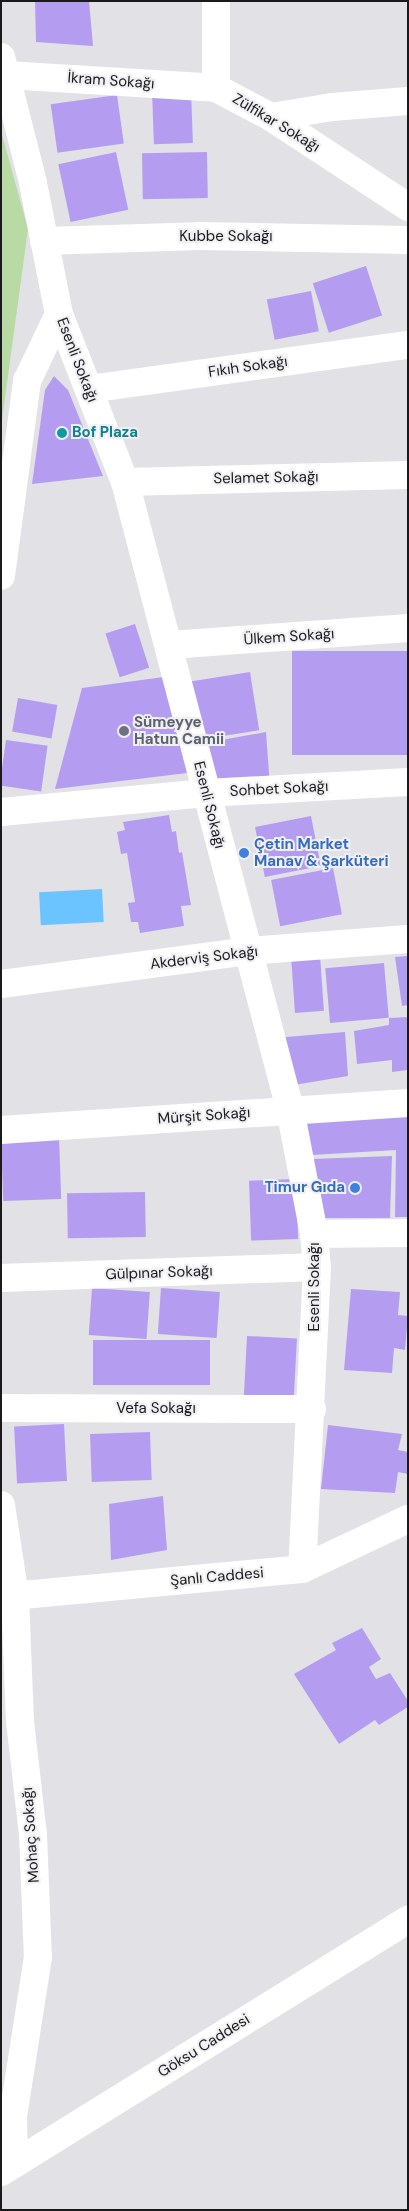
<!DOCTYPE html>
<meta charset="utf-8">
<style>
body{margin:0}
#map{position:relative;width:409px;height:2211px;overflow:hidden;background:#e2e1e6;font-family:"DM Sans",sans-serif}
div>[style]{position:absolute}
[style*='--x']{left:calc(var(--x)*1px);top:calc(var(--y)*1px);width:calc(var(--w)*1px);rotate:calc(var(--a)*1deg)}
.green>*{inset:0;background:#b8daa3}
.water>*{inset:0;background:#6bc4ff;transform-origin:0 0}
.building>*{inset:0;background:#b49df0;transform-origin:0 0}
.minor>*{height:28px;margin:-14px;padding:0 14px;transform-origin:14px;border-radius:14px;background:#fff}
.dots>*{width:14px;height:14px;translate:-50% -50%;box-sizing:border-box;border:2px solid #f0eff3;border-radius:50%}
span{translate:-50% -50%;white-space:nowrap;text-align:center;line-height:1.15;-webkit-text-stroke:4px #f0eff3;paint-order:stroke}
.street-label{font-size:15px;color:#1a1a1c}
.culture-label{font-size:15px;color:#0d838f;font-weight:700}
.left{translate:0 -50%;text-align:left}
.worship-label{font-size:15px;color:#5b616d;font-weight:700}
.shop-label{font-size:15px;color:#366cbe;font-weight:700}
.right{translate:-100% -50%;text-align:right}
.frame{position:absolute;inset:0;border:2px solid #1a1a1c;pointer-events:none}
</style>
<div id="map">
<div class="green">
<div style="clip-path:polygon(1px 131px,28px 229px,1px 427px)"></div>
</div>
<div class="water">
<div style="left:102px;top:889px;width:33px;height:63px;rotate:87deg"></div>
</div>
<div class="building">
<div style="clip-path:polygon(35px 1px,89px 1px,93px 46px,36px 42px)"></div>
<div style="left:191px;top:89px;width:54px;height:39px;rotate:88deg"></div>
<div style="left:117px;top:95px;width:49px;height:67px;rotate:82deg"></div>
<div style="left:116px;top:152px;width:59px;height:59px;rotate:78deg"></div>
<div style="left:207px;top:152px;width:46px;height:65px;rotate:89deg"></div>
<div style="left:366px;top:266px;width:52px;height:56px;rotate:72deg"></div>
<div style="left:311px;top:291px;width:41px;height:45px;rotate:79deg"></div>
<div style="clip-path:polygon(54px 376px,68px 390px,103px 476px,32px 484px,45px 390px)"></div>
<div style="left:135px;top:624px;width:46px;height:31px;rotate:72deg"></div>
<div style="left:408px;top:651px;width:104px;height:116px;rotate:90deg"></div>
<div style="left:250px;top:672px;width:59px;height:65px;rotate:81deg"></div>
<div style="clip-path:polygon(164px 677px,187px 773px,55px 789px,82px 688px)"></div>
<div style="left:18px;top:698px;width:40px;height:34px;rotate:10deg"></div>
<div style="clip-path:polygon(266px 732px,270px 787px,208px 789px,199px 744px)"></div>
<div style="left:6px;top:740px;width:42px;height:46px;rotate:8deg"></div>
<div style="clip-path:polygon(169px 815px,172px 832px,176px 831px,179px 853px,182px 852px,191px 905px,181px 906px,184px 926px,140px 933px,138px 922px,131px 922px,128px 903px,135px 902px,127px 853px,121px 854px,117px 832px,125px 830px,123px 822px)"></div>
<div style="left:311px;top:816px;width:51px;height:57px;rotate:79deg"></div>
<div style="left:333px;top:868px;width:47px;height:63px;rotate:79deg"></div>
<div style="left:320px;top:955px;width:56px;height:29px;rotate:86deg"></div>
<div style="clip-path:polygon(408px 956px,408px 1005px,402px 1006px,395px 957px)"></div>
<div style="left:384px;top:963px;width:55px;height:59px;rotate:85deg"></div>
<div style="clip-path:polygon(408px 1017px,408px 1070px,392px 1072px,392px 1060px,357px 1064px,354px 1031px,389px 1025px,389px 1018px)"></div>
<div style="clip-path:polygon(345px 1032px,348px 1076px,288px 1086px,275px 1038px)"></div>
<div style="clip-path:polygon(408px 1112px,408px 1217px,395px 1217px,396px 1150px,312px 1155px,305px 1117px)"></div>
<div style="left:59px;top:1136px;width:63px;height:58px;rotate:88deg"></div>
<div style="clip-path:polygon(392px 1156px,390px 1218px,325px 1218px,313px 1159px)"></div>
<div style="left:296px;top:1179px;width:60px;height:47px;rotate:88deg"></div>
<div style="left:145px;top:1192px;width:45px;height:78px;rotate:89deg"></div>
<div style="left:92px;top:1288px;width:58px;height:47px;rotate:4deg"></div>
<div style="left:161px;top:1288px;width:59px;height:46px;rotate:4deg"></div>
<div style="clip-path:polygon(351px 1289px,400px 1292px,398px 1315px,408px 1316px,405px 1350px,394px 1348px,392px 1373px,344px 1370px)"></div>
<div style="left:247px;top:1336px;width:50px;height:60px;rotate:3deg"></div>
<div style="left:93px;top:1340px;width:117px;height:45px"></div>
<div style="left:64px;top:1424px;width:57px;height:50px;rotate:87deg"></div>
<div style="clip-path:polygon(328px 1425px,402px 1434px,398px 1450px,408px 1452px,408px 1474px,398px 1472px,395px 1493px,321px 1489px)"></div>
<div style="left:150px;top:1432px;width:48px;height:60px;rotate:88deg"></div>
<div style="clip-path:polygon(163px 1496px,167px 1550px,111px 1560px,109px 1504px)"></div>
<div style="clip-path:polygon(362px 1628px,381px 1659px,369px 1667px,376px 1679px,390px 1673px,408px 1701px,408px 1707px,379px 1725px,375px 1720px,339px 1744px,294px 1674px,336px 1650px,332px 1643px)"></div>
</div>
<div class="minor">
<div style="--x:216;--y:1;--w:87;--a:90"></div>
<div style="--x:216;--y:88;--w:62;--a:27.8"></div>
<div style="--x:271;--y:117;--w:164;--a:33.3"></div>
<div style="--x:1;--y:57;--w:130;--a:75.7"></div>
<div style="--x:33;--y:183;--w:134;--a:78.8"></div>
<div style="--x:59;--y:314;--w:180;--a:68.6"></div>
<div style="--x:125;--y:482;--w:648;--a:75.26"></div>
<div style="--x:290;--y:1109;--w:127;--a:79.1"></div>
<div style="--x:314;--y:1234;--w:33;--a:85"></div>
<div style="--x:317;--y:1267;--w:302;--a:92.8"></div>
<div style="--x:6;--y:75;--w:210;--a:3.5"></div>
<div style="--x:271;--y:117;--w:62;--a:-9.3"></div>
<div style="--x:332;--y:107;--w:76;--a:-4.5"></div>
<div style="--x:44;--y:241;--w:155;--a:-1.8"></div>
<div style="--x:199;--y:236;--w:209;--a:1.1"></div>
<div style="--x:89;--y:389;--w:322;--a:-7.9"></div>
<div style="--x:125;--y:482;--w:283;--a:-1.4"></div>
<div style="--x:1;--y:576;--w:197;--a:-82.4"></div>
<div style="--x:27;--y:381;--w:74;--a:-64.5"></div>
<div style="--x:170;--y:645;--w:239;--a:-4.1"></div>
<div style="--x:1;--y:812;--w:206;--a:-5.3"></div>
<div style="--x:206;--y:793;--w:202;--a:-3.1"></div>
<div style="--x:1;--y:984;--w:249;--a:-7.6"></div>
<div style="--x:248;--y:951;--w:160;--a:-4.3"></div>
<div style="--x:1;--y:1130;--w:408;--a:-3.8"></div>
<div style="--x:314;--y:1234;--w:94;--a:-0.6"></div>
<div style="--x:1;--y:1278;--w:316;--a:-2"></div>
<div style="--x:1;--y:1408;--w:311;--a:0.2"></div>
<div style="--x:1;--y:1505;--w:93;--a:81.3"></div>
<div style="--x:15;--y:1597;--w:124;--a:87.7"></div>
<div style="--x:20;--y:1721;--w:115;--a:83.5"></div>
<div style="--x:33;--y:1835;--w:122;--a:87.7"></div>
<div style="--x:38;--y:1957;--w:161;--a:98.9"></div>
<div style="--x:13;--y:2116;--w:48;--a:88.8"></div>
<div style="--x:1;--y:1597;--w:302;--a:-5.3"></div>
<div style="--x:302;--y:1569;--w:117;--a:-25.3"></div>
<div style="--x:1;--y:2172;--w:479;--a:-31.8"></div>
</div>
<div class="dots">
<div style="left:62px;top:433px;background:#0f9aa8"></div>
<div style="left:124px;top:731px;background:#6b7280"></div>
<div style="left:244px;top:853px;background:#3f7fe0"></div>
<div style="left:355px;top:1188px;background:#3f7fe0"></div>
</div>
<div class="street-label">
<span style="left:111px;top:81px;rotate:4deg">İkram Sokağı</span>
<span style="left:276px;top:123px;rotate:31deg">Zülfikar Sokağı</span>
<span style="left:226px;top:237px">Kubbe Sokağı</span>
<span style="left:77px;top:360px;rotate:69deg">Esenli Sokağı</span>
<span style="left:248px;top:367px;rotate:-8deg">Fıkıh Sokağı</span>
<span style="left:266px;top:478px;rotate:-1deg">Selamet Sokağı</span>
<span style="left:289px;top:637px;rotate:-4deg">Ülkem Sokağı</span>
<span style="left:279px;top:789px;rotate:-3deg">Sohbet Sokağı</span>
<span style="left:209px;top:805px;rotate:76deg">Esenli Sokağı</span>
<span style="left:204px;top:958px;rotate:-7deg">Akderviş Sokağı</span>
<span style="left:204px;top:1116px;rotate:-4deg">Mürşit Sokağı</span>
<span style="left:159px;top:1273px;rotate:-2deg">Gülpınar Sokağı</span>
<span style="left:315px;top:1287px;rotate:-90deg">Esenli Sokağı</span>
<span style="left:156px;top:1409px">Vefa Sokağı</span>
<span style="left:217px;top:1577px;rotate:-5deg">Şanlı Caddesi</span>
<span style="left:31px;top:1835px;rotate:-94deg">Mohaç Sokağı</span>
<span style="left:204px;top:2046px;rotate:-32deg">Göksu Caddesi</span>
</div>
<div class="culture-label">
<span class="left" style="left:72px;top:433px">Bof Plaza</span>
</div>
<div class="worship-label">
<span class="left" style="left:134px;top:731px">Sümeyye<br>Hatun Camii</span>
</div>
<div class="shop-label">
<span class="left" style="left:254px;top:853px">Çetin Market<br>Manav &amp; Şarküteri</span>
<span class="right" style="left:345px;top:1188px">Timur Gıda</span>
</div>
<div class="frame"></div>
</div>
